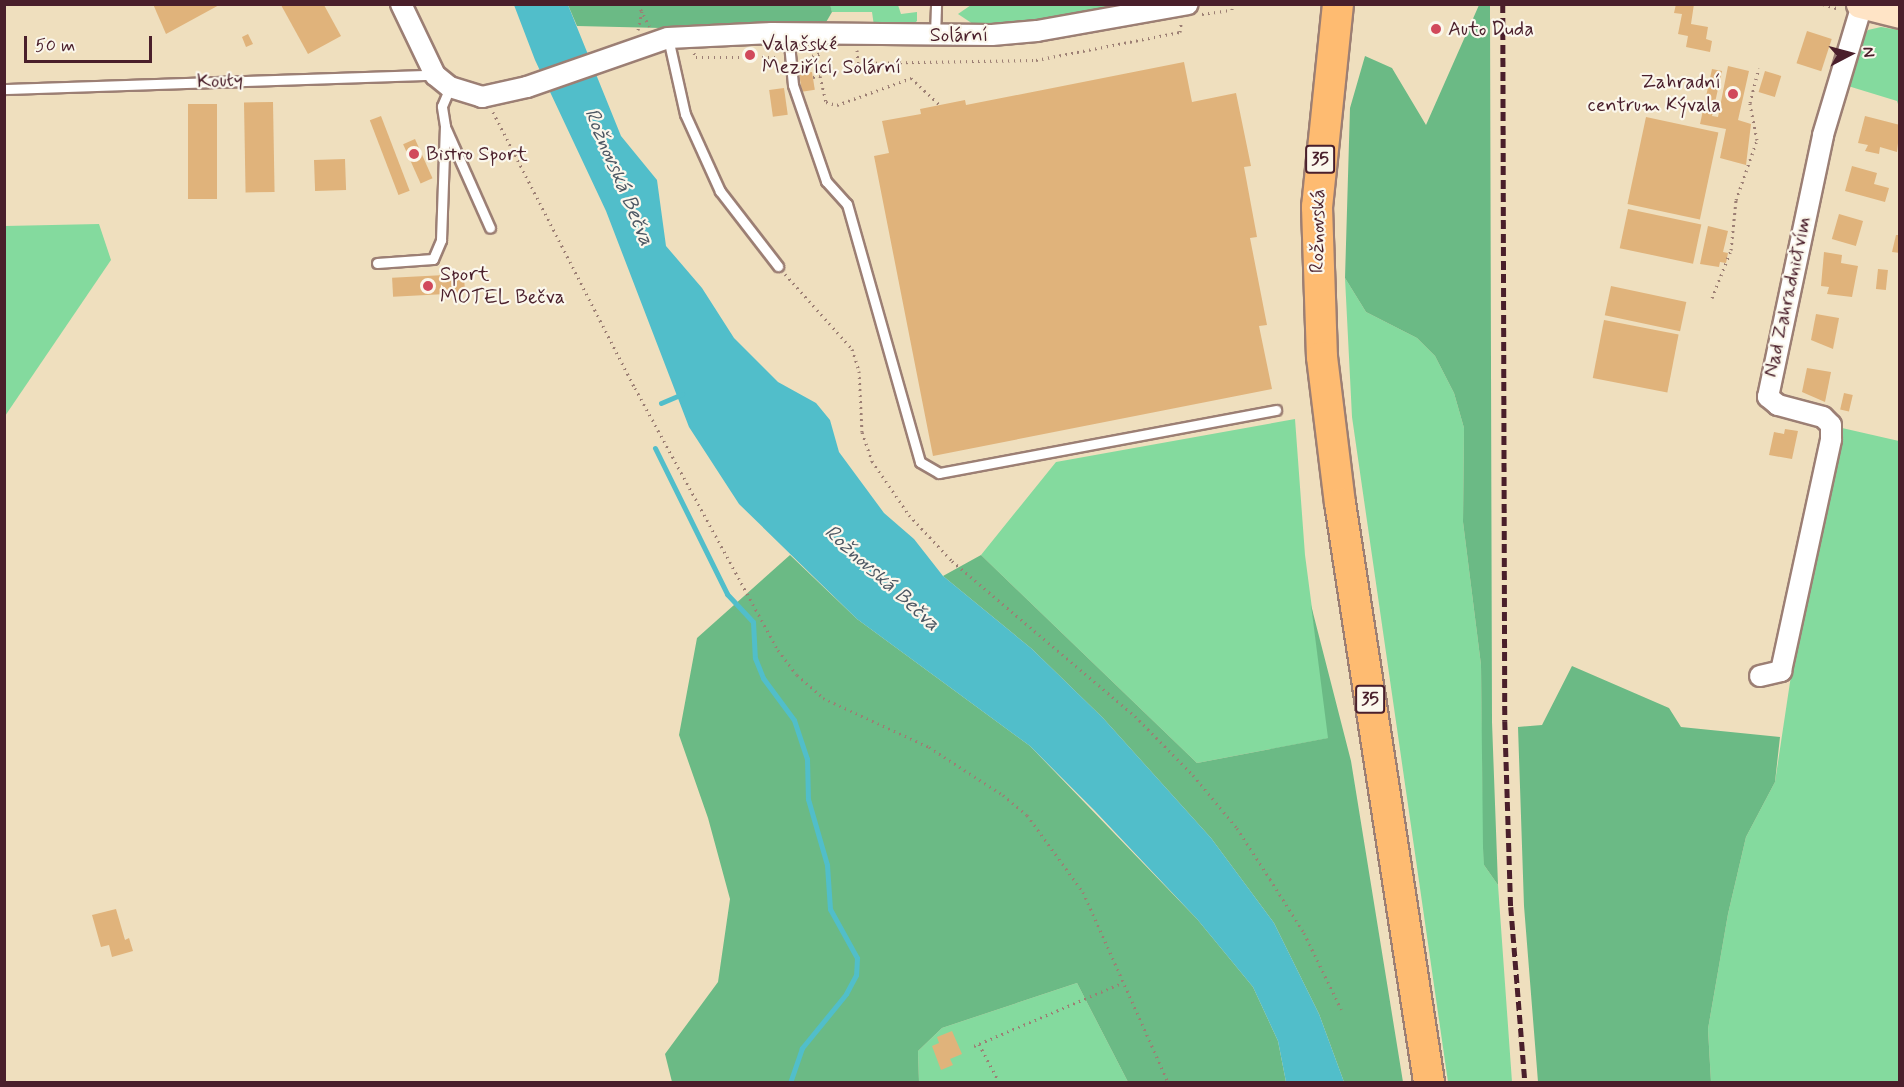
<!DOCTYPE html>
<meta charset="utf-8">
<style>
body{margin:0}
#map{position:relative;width:1904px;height:1087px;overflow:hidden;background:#efdfbe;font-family:Mynerve,sans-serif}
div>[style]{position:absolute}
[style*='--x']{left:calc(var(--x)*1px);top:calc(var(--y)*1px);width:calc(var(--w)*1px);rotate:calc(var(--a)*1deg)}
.green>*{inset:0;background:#84da9e}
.forest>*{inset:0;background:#6bba85}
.water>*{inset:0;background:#51beca}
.stream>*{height:5px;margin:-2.5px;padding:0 2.5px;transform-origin:2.5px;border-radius:2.5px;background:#51beca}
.building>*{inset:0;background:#e0b37b;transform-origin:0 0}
.path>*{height:3px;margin-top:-1.5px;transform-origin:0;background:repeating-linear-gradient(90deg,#9c7f74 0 1.5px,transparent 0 6px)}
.roads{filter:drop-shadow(2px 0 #9c7f74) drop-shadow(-2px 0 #9c7f74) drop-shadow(0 2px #9c7f74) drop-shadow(0 -2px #9c7f74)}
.lane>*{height:9px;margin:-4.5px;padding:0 4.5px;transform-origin:4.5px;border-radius:4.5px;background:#fff}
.street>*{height:20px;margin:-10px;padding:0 10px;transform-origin:10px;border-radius:10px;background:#fff}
.secondary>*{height:27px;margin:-13.5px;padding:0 13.5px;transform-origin:13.5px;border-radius:13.5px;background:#ffe4c6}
.primary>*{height:30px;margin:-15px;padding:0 15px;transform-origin:15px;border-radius:15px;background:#febb71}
.rail>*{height:4.5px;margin-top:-2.25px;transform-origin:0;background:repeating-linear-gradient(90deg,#4a1f2b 0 9px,transparent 0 13.5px)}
.dots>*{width:16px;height:16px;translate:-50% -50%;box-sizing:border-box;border:3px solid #fbf7ec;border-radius:50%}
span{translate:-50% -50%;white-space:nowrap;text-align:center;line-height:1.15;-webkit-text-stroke:4.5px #fbf7ec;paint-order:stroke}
.shield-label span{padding:2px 4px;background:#fbf7ec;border:2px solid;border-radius:4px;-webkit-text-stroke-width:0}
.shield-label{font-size:18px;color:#4a1f2b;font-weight:700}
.poi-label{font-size:20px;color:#4a1f2b}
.left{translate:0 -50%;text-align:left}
.right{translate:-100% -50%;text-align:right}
.street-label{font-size:20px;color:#4a1f2b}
.water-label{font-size:21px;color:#4c5763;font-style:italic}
.frame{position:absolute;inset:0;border:6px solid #4a1f2b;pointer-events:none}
.north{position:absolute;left:1820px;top:24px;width:60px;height:60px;-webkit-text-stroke:4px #fbf7ec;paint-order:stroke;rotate:84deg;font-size:16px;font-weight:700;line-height:24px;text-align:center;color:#4a1f2b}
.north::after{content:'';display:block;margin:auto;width:21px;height:27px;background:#4a1f2b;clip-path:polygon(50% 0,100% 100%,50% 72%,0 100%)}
.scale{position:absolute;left:24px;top:36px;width:128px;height:27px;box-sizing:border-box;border:3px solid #4a1f2b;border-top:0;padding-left:8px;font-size:18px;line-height:21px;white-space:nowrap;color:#4a1f2b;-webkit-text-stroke:4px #fbf7ec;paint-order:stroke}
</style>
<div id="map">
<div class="green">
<div style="clip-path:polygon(830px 5px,898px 5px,901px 14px,917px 12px,917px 21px,912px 25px,874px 26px,872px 12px,832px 12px)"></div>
<div style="clip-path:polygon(971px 5px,1116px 5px,1028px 22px,976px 26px,958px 14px)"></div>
<div style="clip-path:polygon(1881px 27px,1899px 30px,1899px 107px,1897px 101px,1848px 86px,1862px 39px,1868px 30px)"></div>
<div style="clip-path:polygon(99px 224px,111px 260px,5px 416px,5px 226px)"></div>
<div style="clip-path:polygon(1345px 278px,1366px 312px,1417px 338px,1435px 356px,1454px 393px,1464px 428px,1463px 522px,1481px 665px,1484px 865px,1498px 885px,1512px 1082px,1448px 1082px,1352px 417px)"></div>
<div style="clip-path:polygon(1295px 419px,1305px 555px,1329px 738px,1197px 763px,981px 555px,1056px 462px)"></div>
<div style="clip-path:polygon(1842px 428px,1899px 441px,1899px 1082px,1711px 1082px,1708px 1029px,1728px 914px,1746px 837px,1775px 782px,1801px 609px)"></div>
<div style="clip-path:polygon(1077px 983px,1128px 1082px,919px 1082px,918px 1051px,942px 1028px)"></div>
</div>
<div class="forest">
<div style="clip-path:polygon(830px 4px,832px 12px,825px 24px,661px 28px,577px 26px,568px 5px)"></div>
<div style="clip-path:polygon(1479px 5px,1490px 5px,1492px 722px,1498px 885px,1484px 865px,1483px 848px,1481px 665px,1463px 522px,1464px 428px,1454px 393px,1435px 356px,1417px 338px,1366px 312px,1345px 278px,1350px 108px,1365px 56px,1392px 68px,1426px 125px)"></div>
<div style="clip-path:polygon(790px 555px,857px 619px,1030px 746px,1197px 919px,1253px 987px,1278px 1041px,1286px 1082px,1128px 1082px,1077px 983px,942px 1028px,918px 1051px,919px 1082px,672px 1082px,665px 1054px,718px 982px,730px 899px,708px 818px,679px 735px,697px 638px)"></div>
<div style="clip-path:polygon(981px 555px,1197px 763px,1328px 738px,1311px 605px,1351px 761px,1403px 1082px,1344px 1082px,1319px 1014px,1274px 923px,1211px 838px,1103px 718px,1032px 649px,943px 576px)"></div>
<div style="clip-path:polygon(1572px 666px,1669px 708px,1681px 727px,1780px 737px,1775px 782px,1746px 837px,1728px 914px,1708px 1029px,1711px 1082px,1538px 1082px,1524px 906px,1518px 727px,1542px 725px)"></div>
</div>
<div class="water">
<div style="clip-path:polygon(514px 5px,568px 5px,621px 136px,657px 180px,666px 246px,702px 288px,734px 338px,778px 382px,816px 403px,830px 420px,839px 452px,884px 513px,914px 539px,943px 576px,1032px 649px,1103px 718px,1211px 838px,1274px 923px,1319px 1014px,1344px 1082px,1286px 1082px,1278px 1041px,1253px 987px,1197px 919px,1095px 811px,1030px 746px,857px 619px,739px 504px,689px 427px,606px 211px,535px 60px)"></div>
</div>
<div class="stream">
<div style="--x:661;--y:403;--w:23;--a:-23"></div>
<div style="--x:655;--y:448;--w:163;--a:63.7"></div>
<div style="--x:727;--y:594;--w:38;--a:47"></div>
<div style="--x:753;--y:622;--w:36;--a:87"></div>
<div style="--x:755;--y:658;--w:22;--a:68"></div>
<div style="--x:763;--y:678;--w:52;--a:53.6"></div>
<div style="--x:794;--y:720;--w:41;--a:71.6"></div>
<div style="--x:807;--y:759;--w:40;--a:88.6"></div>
<div style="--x:808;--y:799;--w:69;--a:73.9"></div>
<div style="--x:827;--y:865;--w:44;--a:86.1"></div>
<div style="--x:830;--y:909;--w:56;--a:61.1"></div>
<div style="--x:857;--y:958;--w:17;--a:93"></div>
<div style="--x:856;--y:975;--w:21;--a:118"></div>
<div style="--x:846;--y:994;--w:70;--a:129.2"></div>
<div style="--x:802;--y:1048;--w:36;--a:109"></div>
</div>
<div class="building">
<div style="clip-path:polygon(153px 4px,221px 4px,166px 34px)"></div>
<div style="clip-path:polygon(1676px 4px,1694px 4px,1691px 24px,1708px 27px,1706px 39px,1712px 41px,1710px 52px,1686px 47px,1688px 36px,1678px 34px,1682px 14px,1674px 13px)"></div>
<div style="clip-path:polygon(281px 5px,324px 5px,341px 36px,308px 54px)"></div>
<div style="left:1807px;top:31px;width:26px;height:34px;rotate:18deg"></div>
<div style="clip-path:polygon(248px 34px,253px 44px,246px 47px,242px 37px)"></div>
<div style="clip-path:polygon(1184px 62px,1192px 102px,1236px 93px,1251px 166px,1244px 167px,1257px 237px,1250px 238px,1267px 325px,1259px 326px,1272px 389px,933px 456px,874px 156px,889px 153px,882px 121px,921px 114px,920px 109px,965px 100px,966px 105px)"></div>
<div style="clip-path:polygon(1728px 66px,1749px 71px,1738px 120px,1751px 124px,1746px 165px,1720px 158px,1726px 129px,1700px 124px,1712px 69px,1722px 71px,1712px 116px,1718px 117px)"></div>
<div style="left:1765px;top:71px;width:17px;height:22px;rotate:17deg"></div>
<div style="left:812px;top:72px;width:18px;height:13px;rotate:81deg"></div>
<div style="left:784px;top:88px;width:27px;height:15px;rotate:82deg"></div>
<div style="left:273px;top:102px;width:90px;height:29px;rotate:89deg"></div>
<div style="left:188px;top:104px;width:29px;height:95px"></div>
<div style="left:381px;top:116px;width:80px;height:12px;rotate:69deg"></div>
<div style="clip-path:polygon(1865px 116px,1900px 125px,1897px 152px,1880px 147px,1879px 154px,1865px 151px,1868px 145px,1858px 143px)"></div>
<div style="left:1646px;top:117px;width:74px;height:89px;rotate:12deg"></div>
<div style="left:415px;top:139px;width:43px;height:13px;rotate:66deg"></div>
<div style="left:345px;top:159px;width:31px;height:31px;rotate:88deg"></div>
<div style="clip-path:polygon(1852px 166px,1877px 173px,1874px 184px,1889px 188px,1885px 202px,1845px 191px)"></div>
<div style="left:1628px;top:209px;width:75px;height:40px;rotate:12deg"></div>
<div style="left:1839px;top:214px;width:25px;height:26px;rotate:16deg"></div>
<div style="clip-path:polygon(1708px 226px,1728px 231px,1723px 252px,1728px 253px,1726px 263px,1720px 262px,1719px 267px,1700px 264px)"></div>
<div style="clip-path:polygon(1896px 235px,1900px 235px,1900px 253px,1892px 252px)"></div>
<div style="clip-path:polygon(1824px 252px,1842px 255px,1841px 263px,1858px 266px,1852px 297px,1827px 294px,1829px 287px,1821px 286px)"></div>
<div style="left:1878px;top:269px;width:10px;height:20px;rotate:6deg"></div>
<div style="left:464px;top:274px;width:19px;height:72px;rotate:87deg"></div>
<div style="left:1611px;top:286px;width:77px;height:30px;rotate:12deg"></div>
<div style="clip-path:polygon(1816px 314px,1839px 318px,1833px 349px,1811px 340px)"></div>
<div style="left:1604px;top:320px;width:76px;height:59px;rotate:11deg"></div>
<div style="clip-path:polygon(1807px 368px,1831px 372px,1825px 402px,1802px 392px)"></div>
<div style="left:1844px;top:393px;width:9px;height:17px;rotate:13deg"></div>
<div style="clip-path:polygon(1785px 429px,1798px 431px,1792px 459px,1769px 455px,1774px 432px,1784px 434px)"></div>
<div style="clip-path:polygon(116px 909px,125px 940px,129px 938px,133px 951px,112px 957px,109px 945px,101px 947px,92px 915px)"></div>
<div style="clip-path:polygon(952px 1031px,962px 1054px,950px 1059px,953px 1065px,941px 1070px,932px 1046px,939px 1043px,937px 1037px)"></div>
</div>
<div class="path">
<div style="--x:638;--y:4;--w:25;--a:63"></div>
<div style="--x:1823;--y:4;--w:17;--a:17"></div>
<div style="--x:1202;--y:14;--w:30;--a:-8"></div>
<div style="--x:1232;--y:10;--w:6;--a:-90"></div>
<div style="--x:638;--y:30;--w:19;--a:-78"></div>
<div style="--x:857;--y:50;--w:13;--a:86"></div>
<div style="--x:858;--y:63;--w:178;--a:-1"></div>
<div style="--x:1036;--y:60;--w:147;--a:-11"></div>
<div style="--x:1180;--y:32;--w:8;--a:-83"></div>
<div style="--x:694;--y:53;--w:4;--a:63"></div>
<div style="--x:696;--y:57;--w:82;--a:0"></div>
<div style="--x:805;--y:69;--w:15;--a:-62"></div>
<div style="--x:812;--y:56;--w:9;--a:-18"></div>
<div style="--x:813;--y:77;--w:7;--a:-8"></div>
<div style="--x:820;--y:76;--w:27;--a:77"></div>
<div style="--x:826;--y:102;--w:11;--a:15"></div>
<div style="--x:837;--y:105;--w:79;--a:-20"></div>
<div style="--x:911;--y:78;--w:40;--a:43"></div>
<div style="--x:493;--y:112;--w:310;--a:62.8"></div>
<div style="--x:635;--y:388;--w:298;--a:61.4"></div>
<div style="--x:778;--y:650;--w:31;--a:53"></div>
<div style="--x:797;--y:675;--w:35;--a:41"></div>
<div style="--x:823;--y:698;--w:117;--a:24.8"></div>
<div style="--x:929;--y:747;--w:88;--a:33"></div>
<div style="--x:1003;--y:795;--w:31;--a:40"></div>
<div style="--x:1027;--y:815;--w:95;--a:54"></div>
<div style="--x:1083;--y:892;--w:208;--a:65.9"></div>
<div style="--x:785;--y:274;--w:101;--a:48.2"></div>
<div style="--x:852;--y:349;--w:23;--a:72"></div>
<div style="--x:859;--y:371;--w:61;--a:87.2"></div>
<div style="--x:862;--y:432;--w:31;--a:71"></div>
<div style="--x:872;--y:461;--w:65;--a:55.6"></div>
<div style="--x:909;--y:515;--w:63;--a:46.9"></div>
<div style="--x:952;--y:561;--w:240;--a:40.3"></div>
<div style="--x:1135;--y:716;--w:83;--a:45.5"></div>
<div style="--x:1193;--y:775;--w:69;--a:50.3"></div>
<div style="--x:1237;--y:828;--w:61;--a:57.1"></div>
<div style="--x:1270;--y:879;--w:64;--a:57.8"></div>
<div style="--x:1304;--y:933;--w:85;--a:64"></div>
<div style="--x:1712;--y:298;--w:52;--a:-68.4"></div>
<div style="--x:1731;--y:250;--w:50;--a:-84.3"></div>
<div style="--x:1736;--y:200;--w:64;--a:-70.7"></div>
<div style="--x:1757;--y:140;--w:38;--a:-101"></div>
<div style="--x:1750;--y:103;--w:36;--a:-76"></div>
<div style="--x:979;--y:1044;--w:43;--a:62.2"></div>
<div style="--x:974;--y:1046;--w:161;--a:-23.1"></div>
</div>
<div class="roads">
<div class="lane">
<div style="--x:788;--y:33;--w:52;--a:84.5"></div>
<div style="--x:793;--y:85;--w:102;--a:71"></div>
<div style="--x:826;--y:181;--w:31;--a:48"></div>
<div style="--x:847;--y:204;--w:268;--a:74.2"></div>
<div style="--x:920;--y:462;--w:22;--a:30"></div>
<div style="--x:939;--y:473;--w:343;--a:-10.6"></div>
<div style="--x:935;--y:35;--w:31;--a:-88"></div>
<div style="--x:668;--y:38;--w:78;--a:77.4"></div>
<div style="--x:685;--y:114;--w:85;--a:65.6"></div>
<div style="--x:720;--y:191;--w:95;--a:52.3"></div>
<div style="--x:4;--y:89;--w:431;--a:-1.9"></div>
<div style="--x:446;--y:129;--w:108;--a:66"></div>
<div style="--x:377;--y:263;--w:56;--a:-4.1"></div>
<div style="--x:433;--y:259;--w:21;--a:-67"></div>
<div style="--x:441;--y:240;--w:114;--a:-88"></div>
<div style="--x:445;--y:126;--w:20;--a:-99"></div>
<div style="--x:442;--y:106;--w:21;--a:-67"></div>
</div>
<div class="street">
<div style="--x:401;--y:4;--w:79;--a:64.4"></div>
<div style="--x:435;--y:75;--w:19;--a:39"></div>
<div style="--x:450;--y:87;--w:34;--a:17"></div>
<div style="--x:482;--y:97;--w:46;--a:-12.5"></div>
<div style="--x:527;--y:87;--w:149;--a:-19.2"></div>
<div style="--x:668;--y:38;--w:104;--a:-2.8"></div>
<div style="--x:772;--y:33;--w:220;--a:0.5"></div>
<div style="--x:992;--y:35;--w:45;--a:-5.1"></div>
<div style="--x:1037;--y:31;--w:153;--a:-10.1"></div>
<div style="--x:1760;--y:676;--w:22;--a:-13"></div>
<div style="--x:1781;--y:671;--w:237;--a:-77.8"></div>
<div style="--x:1831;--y:439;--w:14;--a:-90"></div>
<div style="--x:1831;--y:425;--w:11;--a:-135"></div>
<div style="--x:1823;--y:417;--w:47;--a:-165.1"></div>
<div style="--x:1778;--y:405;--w:13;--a:-141"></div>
<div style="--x:1768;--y:397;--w:268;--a:-78.1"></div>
<div style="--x:1823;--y:135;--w:136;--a:-73.3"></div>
</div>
<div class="secondary">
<div style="--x:1860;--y:4;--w:41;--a:14"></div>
</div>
<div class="primary">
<div style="--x:1338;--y:4;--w:204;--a:95.9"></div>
<div style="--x:1317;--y:207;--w:150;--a:88.1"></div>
<div style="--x:1322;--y:357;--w:147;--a:83"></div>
<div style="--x:1340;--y:503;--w:586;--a:81.26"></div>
</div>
</div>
<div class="rail">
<div style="--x:1503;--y:4;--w:717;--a:89.84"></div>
<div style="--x:1505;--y:721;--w:186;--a:88.2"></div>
<div style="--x:1511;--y:907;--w:176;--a:85.4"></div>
</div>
<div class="dots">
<div style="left:1436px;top:29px;background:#d1495b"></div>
<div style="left:750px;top:55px;background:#d1495b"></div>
<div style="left:1733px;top:94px;background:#d1495b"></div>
<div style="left:414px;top:154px;background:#d1495b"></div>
<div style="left:428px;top:286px;background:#d1495b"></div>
</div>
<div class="shield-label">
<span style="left:1320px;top:159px">35</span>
<span style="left:1370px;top:699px">35</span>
</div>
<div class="poi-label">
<span class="left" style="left:1448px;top:29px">Auto Duda</span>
<span class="left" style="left:762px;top:56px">Valašské<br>Meziřící, Solární</span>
<span class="right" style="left:1721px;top:94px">Zahradní<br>centrum Kývala</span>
<span class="left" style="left:426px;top:154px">Bistro Sport</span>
<span class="left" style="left:440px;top:286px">Sport<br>MOTEL Bečva</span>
</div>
<div class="street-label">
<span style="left:959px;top:35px">Solární</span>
<span style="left:220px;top:81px;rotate:-2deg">Kouty</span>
<span style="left:1318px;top:231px;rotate:-89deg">Rožnovská</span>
<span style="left:1788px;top:297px;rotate:-78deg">Nad Zahradnictvím</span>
</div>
<div class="water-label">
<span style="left:619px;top:177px;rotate:67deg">Rožnovská Bečva</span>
<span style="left:882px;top:578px;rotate:42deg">Rožnovská Bečva</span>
</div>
<div class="frame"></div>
<div class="north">N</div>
<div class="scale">50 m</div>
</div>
